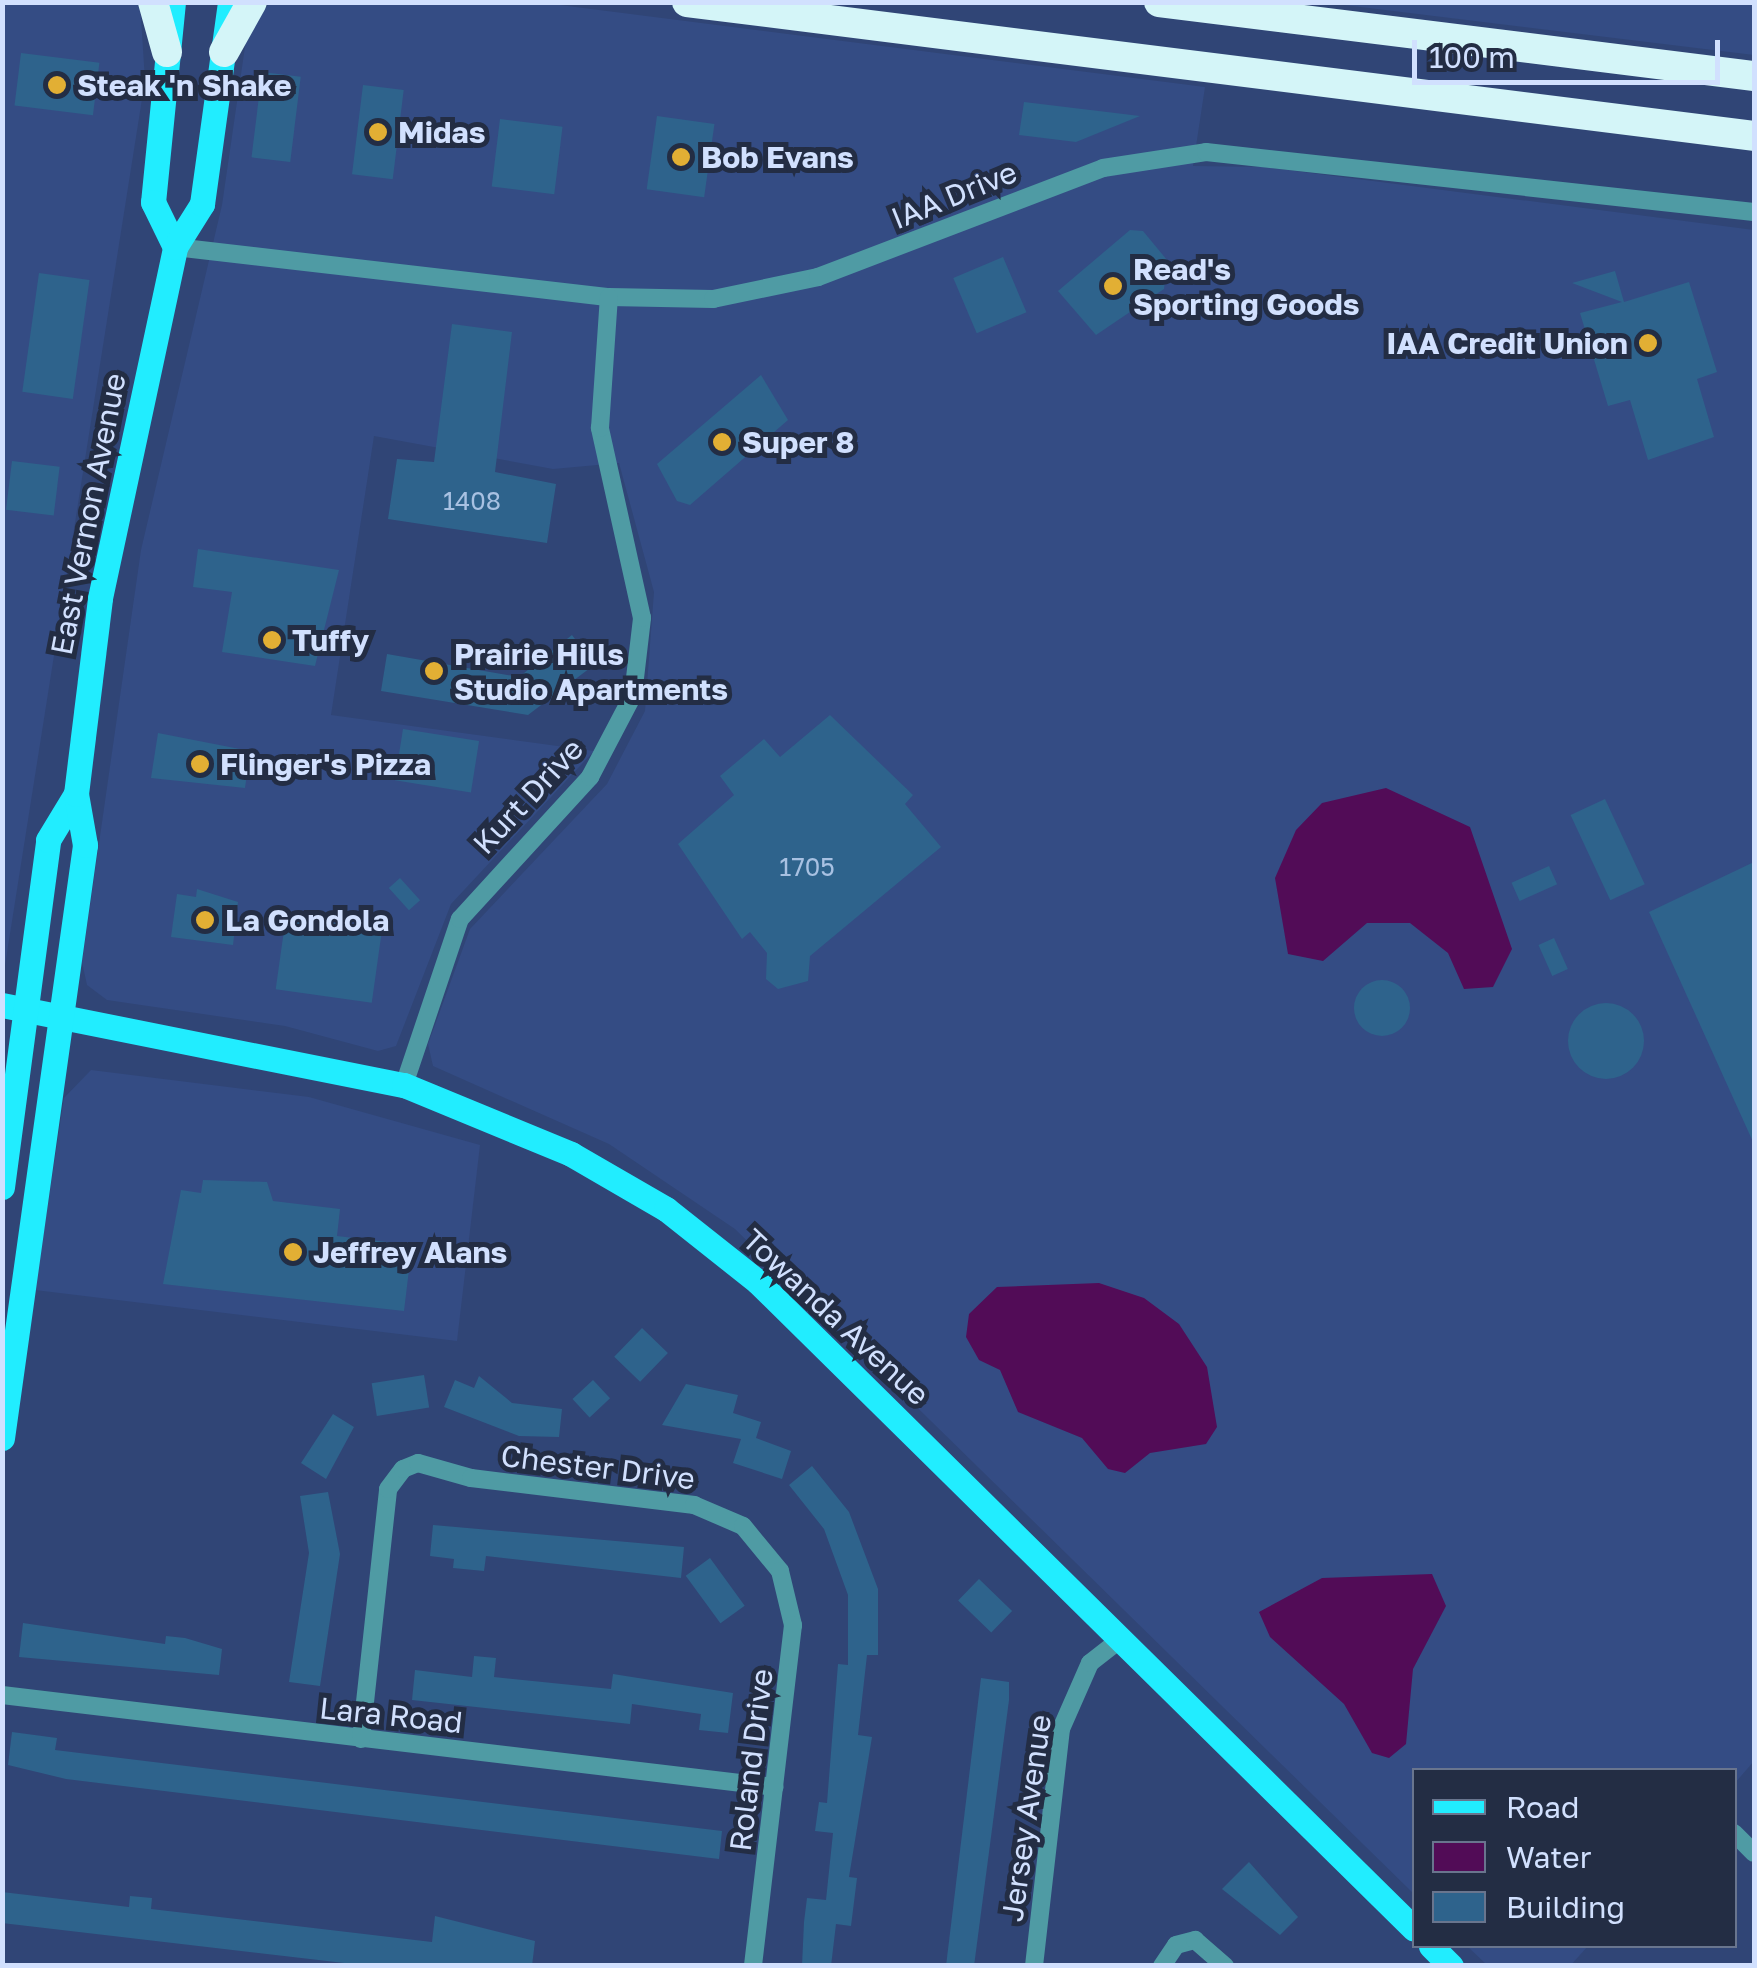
<!DOCTYPE html>
<style>
body{margin:0}
#map{position:relative;width:1757px;height:1968px;overflow:hidden;background:#304576;font-family:"Golos Text",sans-serif}
div>[style]{position:absolute}
[style*='--x']{left:calc(var(--x)*1px);top:calc(var(--y)*1px);width:calc(var(--w)*1px);rotate:calc(var(--a)*1deg)}
.built>*{inset:0;background:#344c84}
.water>*{inset:0;background:#520c57}
.building>*{inset:0;background:#2e638c;transform-origin:0 0}
.round{border-radius:50%}
.minor>*{height:18px;margin:-9px;padding:0 9px;transform-origin:9px;border-radius:9px;background:#4f9ba4}
.major>*{height:25px;margin:-12.5px;padding:0 12.5px;transform-origin:12.5px;border-radius:12.5px;background:#21edff}
.highway>*{height:30px;margin:-15px;padding:0 15px;transform-origin:15px;border-radius:15px;background:#d4f5f8}
.dots>*{width:28px;height:28px;translate:-50% -50%;box-sizing:border-box;border:5px solid #232d44;border-radius:50%}
span{translate:-50% -50%;white-space:nowrap;text-align:center;line-height:1.15;-webkit-text-stroke:10px #232d44;paint-order:stroke}
.number-label{font-size:25px;color:#a8c1e2}
.number-label span{-webkit-text-stroke-width:0}
.poi-label{font-size:30px;color:#d1e0fe;font-weight:700}
.left{translate:0 -50%;text-align:left}
.right{translate:-100% -50%;text-align:right}
.street-label{font-size:30px;color:#d1e0fe}
.frame{position:absolute;inset:0;border:5px solid #d1e0fe;pointer-events:none}
.legend{position:absolute;left:1412px;top:1768px;width:325px;height:180px;box-sizing:border-box;background:#232d44;border:2px solid #69758e;margin:0;padding:12px 18px;list-style:none;font-size:30px;color:#d1e0fe}
.legend li{display:flex;align-items:center;gap:20px;height:50px}
.legend b{width:50px;border:2px solid #69758e}
.scale{position:absolute;left:1412px;top:40px;width:308px;height:45px;box-sizing:border-box;border:5px solid #d1e0fe;border-top:0;padding-left:12px;font-size:30px;line-height:35px;white-space:nowrap;color:#d1e0fe;-webkit-text-stroke:8px #232d44;paint-order:stroke}
</style>
<div id="map">
<div class="built">
<div style="clip-path:polygon(3px 3px,140px 3px,145px 80px,3px 978px)"></div>
<div style="clip-path:polygon(269px 3px,544px 3px,1205px 87px,1193px 166px,1265px 167px,1754px 230px,1754px 1761px,1735px 1783px,1734px 1770px,1414px 1770px,1414px 1894px,735px 1229px,609px 1144px,433px 1066px,428px 1044px,470px 929px,607px 784px,645px 711px,654px 592px,619px 463px,553px 469px,374px 436px,331px 715px,594px 751px,451px 904px,396px 1046px,378px 1051px,285px 1026px,107px 1000px,87px 985px,82px 962px,141px 550px,222px 205px,246px 40px)"></div>
<div style="clip-path:polygon(1328px 3px,1754px 3px,1754px 55px)"></div>
<div style="clip-path:polygon(91px 1070px,309px 1097px,480px 1145px,457px 1341px,35px 1290px,64px 1098px)"></div>
<div style="clip-path:polygon(1467px 1946px,1588px 1946px,1570px 1966px,1487px 1965px)"></div>
</div>
<div class="water">
<div style="clip-path:polygon(1386px 788px,1470px 827px,1512px 949px,1493px 987px,1464px 989px,1448px 953px,1410px 923px,1367px 923px,1323px 961px,1288px 954px,1275px 878px,1296px 830px,1322px 803px)"></div>
<div style="clip-path:polygon(1099px 1283px,1144px 1298px,1179px 1324px,1207px 1367px,1217px 1427px,1206px 1444px,1150px 1453px,1125px 1473px,1108px 1469px,1082px 1438px,1018px 1412px,1000px 1370px,979px 1360px,966px 1337px,969px 1314px,997px 1287px)"></div>
<div style="clip-path:polygon(1432px 1574px,1446px 1606px,1413px 1669px,1406px 1744px,1389px 1758px,1372px 1753px,1344px 1704px,1270px 1637px,1259px 1612px,1322px 1578px)"></div>
</div>
<div class="building">
<div style="left:21px;top:53px;width:79px;height:53px;rotate:7deg"></div>
<div style="left:262px;top:72px;width:39px;height:86px;rotate:7deg"></div>
<div style="left:363px;top:85px;width:41px;height:90px;rotate:7deg"></div>
<div style="clip-path:polygon(1024px 102px,1140px 116px,1076px 142px,1019px 135px)"></div>
<div style="left:657px;top:116px;width:58px;height:74px;rotate:8deg"></div>
<div style="left:500px;top:119px;width:63px;height:68px;rotate:7deg"></div>
<div style="clip-path:polygon(1130px 230px,1143px 231px,1167px 260px,1164px 289px,1096px 335px,1058px 291px)"></div>
<div style="left:1003px;top:257px;width:60px;height:54px;rotate:67deg"></div>
<div style="clip-path:polygon(1615px 271px,1624px 302px,1689px 282px,1717px 372px,1697px 379px,1714px 437px,1648px 460px,1630px 400px,1608px 406px,1580px 313px,1622px 302px,1572px 283px)"></div>
<div style="left:39px;top:273px;width:51px;height:120px;rotate:8deg"></div>
<div style="clip-path:polygon(452px 324px,512px 332px,495px 472px,556px 484px,547px 543px,388px 519px,397px 459px,434px 462px)"></div>
<div style="clip-path:polygon(761px 375px,788px 420px,690px 505px,677px 501px,657px 464px)"></div>
<div style="left:12px;top:461px;width:48px;height:49px;rotate:7deg"></div>
<div style="clip-path:polygon(198px 549px,339px 570px,315px 666px,222px 652px,232px 592px,193px 587px)"></div>
<div style="clip-path:polygon(572px 635px,594px 665px,528px 715px,381px 691px,387px 654px,519px 677px)"></div>
<div style="clip-path:polygon(830px 715px,913px 795px,905px 804px,941px 847px,810px 956px,808px 981px,778px 989px,766px 979px,767px 953px,750px 932px,742px 939px,678px 844px,734px 795px,720px 776px,764px 739px,780px 757px)"></div>
<div style="left:403px;top:729px;width:77px;height:52px;rotate:9deg"></div>
<div style="clip-path:polygon(158px 733px,250px 751px,245px 788px,151px 778px)"></div>
<div style="left:1605px;top:799px;width:94px;height:38px;rotate:65deg"></div>
<div style="clip-path:polygon(1754px 862px,1754px 1144px,1649px 912px)"></div>
<div style="left:1549px;top:866px;width:20px;height:41px;rotate:66deg"></div>
<div style="left:400px;top:878px;width:30px;height:15px;rotate:48deg"></div>
<div style="clip-path:polygon(197px 889px,238px 902px,233px 945px,171px 937px,177px 894px,196px 897px)"></div>
<div style="left:286px;top:916px;width:97px;height:74px;rotate:8deg"></div>
<div style="left:1554px;top:938px;width:34px;height:17px;rotate:66deg"></div>
<div class="round" style="left:1354px;top:980px;width:56px;height:56px"></div>
<div class="round" style="left:1568px;top:1003px;width:76px;height:76px"></div>
<div style="clip-path:polygon(203px 1180px,267px 1182px,273px 1201px,340px 1209px,337px 1236px,412px 1245px,404px 1311px,163px 1284px,181px 1190px,201px 1193px)"></div>
<div style="left:642px;top:1328px;width:36px;height:40px;rotate:44deg"></div>
<div style="left:424px;top:1375px;width:33px;height:53px;rotate:81deg"></div>
<div style="clip-path:polygon(479px 1376px,512px 1403px,562px 1409px,559px 1437px,519px 1436px,444px 1407px,455px 1380px,474px 1388px)"></div>
<div style="left:593px;top:1380px;width:25px;height:28px;rotate:47deg"></div>
<div style="clip-path:polygon(686px 1384px,738px 1395px,733px 1413px,761px 1422px,756px 1438px,791px 1451px,782px 1479px,733px 1463px,741px 1439px,662px 1425px)"></div>
<div style="clip-path:polygon(333px 1414px,354px 1427px,326px 1479px,301px 1463px)"></div>
<div style="clip-path:polygon(812px 1466px,849px 1512px,878px 1589px,878px 1655px,867px 1655px,858px 1735px,872px 1737px,849px 1877px,857px 1878px,851px 1926px,836px 1924px,831px 1966px,802px 1966px,804px 1922px,807px 1898px,826px 1900px,833px 1833px,815px 1831px,819px 1802px,827px 1803px,838px 1664px,848px 1665px,848px 1595px,824px 1529px,789px 1485px)"></div>
<div style="clip-path:polygon(328px 1492px,340px 1554px,320px 1686px,289px 1682px,309px 1553px,300px 1496px)"></div>
<div style="clip-path:polygon(433px 1525px,684px 1547px,681px 1578px,486px 1556px,484px 1571px,453px 1568px,454px 1559px,430px 1556px)"></div>
<div style="left:710px;top:1558px;width:59px;height:30px;rotate:54deg"></div>
<div style="left:979px;top:1579px;width:46px;height:30px;rotate:44deg"></div>
<div style="clip-path:polygon(23px 1623px,165px 1644px,166px 1636px,185px 1638px,222px 1649px,219px 1675px,19px 1657px)"></div>
<div style="clip-path:polygon(474px 1656px,496px 1658px,494px 1677px,611px 1689px,613px 1674px,733px 1693px,728px 1733px,699px 1730px,701px 1714px,632px 1704px,630px 1724px,412px 1700px,415px 1670px,472px 1677px)"></div>
<div style="clip-path:polygon(981px 1678px,1009px 1682px,1009px 1700px,974px 1966px,946px 1966px)"></div>
<div style="clip-path:polygon(12px 1732px,57px 1738px,55px 1750px,722px 1831px,719px 1859px,66px 1779px,8px 1765px)"></div>
<div style="clip-path:polygon(1249px 1862px,1298px 1917px,1280px 1935px,1222px 1889px)"></div>
<div style="clip-path:polygon(2px 1892px,129px 1907px,130px 1896px,152px 1898px,151px 1909px,432px 1942px,435px 1916px,535px 1941px,532px 1966px,370px 1966px,2px 1923px)"></div>
</div>
<div class="minor">
<div style="--x:175;--y:247;--w:437;--a:6.6"></div>
<div style="--x:609;--y:297;--w:104;--a:1.1"></div>
<div style="--x:713;--y:299;--w:107;--a:-11.8"></div>
<div style="--x:818;--y:277;--w:305;--a:-20.9"></div>
<div style="--x:1103;--y:168;--w:104;--a:-8.8"></div>
<div style="--x:1206;--y:152;--w:551;--a:6.25"></div>
<div style="--x:404;--y:1085;--w:175;--a:-71.4"></div>
<div style="--x:460;--y:919;--w:193;--a:-47.5"></div>
<div style="--x:590;--y:777;--w:93;--a:-62.3"></div>
<div style="--x:633;--y:695;--w:78;--a:-83.3"></div>
<div style="--x:642;--y:618;--w:195;--a:-102.5"></div>
<div style="--x:600;--y:428;--w:131;--a:-86.1"></div>
<div style="--x:2;--y:1695;--w:778;--a:6.79"></div>
<div style="--x:361;--y:1739;--w:251;--a:-83.8"></div>
<div style="--x:388;--y:1489;--w:25;--a:-53"></div>
<div style="--x:403;--y:1469;--w:16;--a:-22"></div>
<div style="--x:418;--y:1463;--w:55;--a:15.8"></div>
<div style="--x:471;--y:1478;--w:225;--a:6.9"></div>
<div style="--x:694;--y:1505;--w:53;--a:23.2"></div>
<div style="--x:743;--y:1526;--w:58;--a:50.6"></div>
<div style="--x:780;--y:1571;--w:56;--a:76.5"></div>
<div style="--x:793;--y:1625;--w:343;--a:96.7"></div>
<div style="--x:1734;--y:1833;--w:28;--a:45"></div>
<div style="--x:1034;--y:1966;--w:239;--a:-83.5"></div>
<div style="--x:1061;--y:1729;--w:72;--a:-66.3"></div>
<div style="--x:1090;--y:1663;--w:41;--a:-38"></div>
<div style="--x:1162;--y:1966;--w:25;--a:-56"></div>
<div style="--x:1176;--y:1945;--w:20;--a:-15"></div>
<div style="--x:1195;--y:1940;--w:40;--a:41"></div>
</div>
<div class="major">
<div style="--x:173;--y:2;--w:201;--a:95.7"></div>
<div style="--x:153;--y:202;--w:50;--a:63.9"></div>
<div style="--x:2;--y:1005;--w:410;--a:11.3"></div>
<div style="--x:404;--y:1085;--w:181;--a:22.4"></div>
<div style="--x:571;--y:1154;--w:110;--a:30.1"></div>
<div style="--x:666;--y:1209;--w:117;--a:38.4"></div>
<div style="--x:758;--y:1282;--w:921;--a:44.6"></div>
<div style="--x:2;--y:1187;--w:350;--a:-82.4"></div>
<div style="--x:48;--y:840;--w:54;--a:-58.7"></div>
<div style="--x:2;--y:1438;--w:599;--a:-82.03"></div>
<div style="--x:85;--y:845;--w:52;--a:-100"></div>
<div style="--x:76;--y:794;--w:197;--a:-83"></div>
<div style="--x:100;--y:598;--w:359;--a:-77.9"></div>
<div style="--x:175;--y:247;--w:51;--a:-57.9"></div>
<div style="--x:202;--y:204;--w:204;--a:-82.1"></div>
<div style="--x:1431;--y:1946;--w:28;--a:45"></div>
</div>
<div class="highway">
<div style="--x:153;--y:2;--w:52;--a:74.4"></div>
<div style="--x:687;--y:2;--w:1075;--a:7.16"></div>
<div style="--x:1159;--y:2;--w:600;--a:7.09"></div>
<div style="--x:224;--y:52;--w:57;--a:-60.8"></div>
</div>
<div class="dots">
<div style="left:57px;top:85px;background:#e2af34"></div>
<div style="left:378px;top:132px;background:#e2af34"></div>
<div style="left:681px;top:157px;background:#e2af34"></div>
<div style="left:1113px;top:286px;background:#e2af34"></div>
<div style="left:1648px;top:343px;background:#e2af34"></div>
<div style="left:722px;top:442px;background:#e2af34"></div>
<div style="left:272px;top:640px;background:#e2af34"></div>
<div style="left:434px;top:671px;background:#e2af34"></div>
<div style="left:200px;top:764px;background:#e2af34"></div>
<div style="left:205px;top:920px;background:#e2af34"></div>
<div style="left:293px;top:1252px;background:#e2af34"></div>
</div>
<div class="number-label">
<span style="left:472px;top:501px">1408</span>
<span style="left:807px;top:867px">1705</span>
</div>
<div class="poi-label">
<span class="left" style="left:77px;top:85px">Steak 'n Shake</span>
<span class="left" style="left:398px;top:132px">Midas</span>
<span class="left" style="left:701px;top:157px">Bob Evans</span>
<span class="left" style="left:1133px;top:286px">Read's<br>Sporting Goods</span>
<span class="right" style="left:1628px;top:343px">IAA Credit Union</span>
<span class="left" style="left:742px;top:442px">Super 8</span>
<span class="left" style="left:292px;top:640px">Tuffy</span>
<span class="left" style="left:454px;top:671px">Prairie Hills<br>Studio Apartments</span>
<span class="left" style="left:220px;top:764px">Flinger's Pizza</span>
<span class="left" style="left:225px;top:920px">La Gondola</span>
<span class="left" style="left:313px;top:1252px">Jeffrey Alans</span>
</div>
<div class="street-label">
<span style="left:954px;top:195px;rotate:-22deg">IAA Drive</span>
<span style="left:88px;top:514px;rotate:-79deg">East Vernon Avenue</span>
<span style="left:528px;top:796px;rotate:-47deg">Kurt Drive</span>
<span style="left:836px;top:1317px;rotate:43deg">Towanda Avenue</span>
<span style="left:598px;top:1467px;rotate:7deg">Chester Drive</span>
<span style="left:391px;top:1715px;rotate:6deg">Lara Road</span>
<span style="left:751px;top:1760px;rotate:-83deg">Roland Drive</span>
<span style="left:1026px;top:1818px;rotate:-82deg">Jersey Avenue</span>
</div>
<div class="frame"></div>
<ul class="legend">
<li><b style="height:12px;background:#21edff"></b>Road</li>
<li><b style="height:28px;background:#520c57"></b>Water</li>
<li><b style="height:28px;background:#2e638c"></b>Building</li>
</ul>
<div class="scale">100 m</div>
</div>
